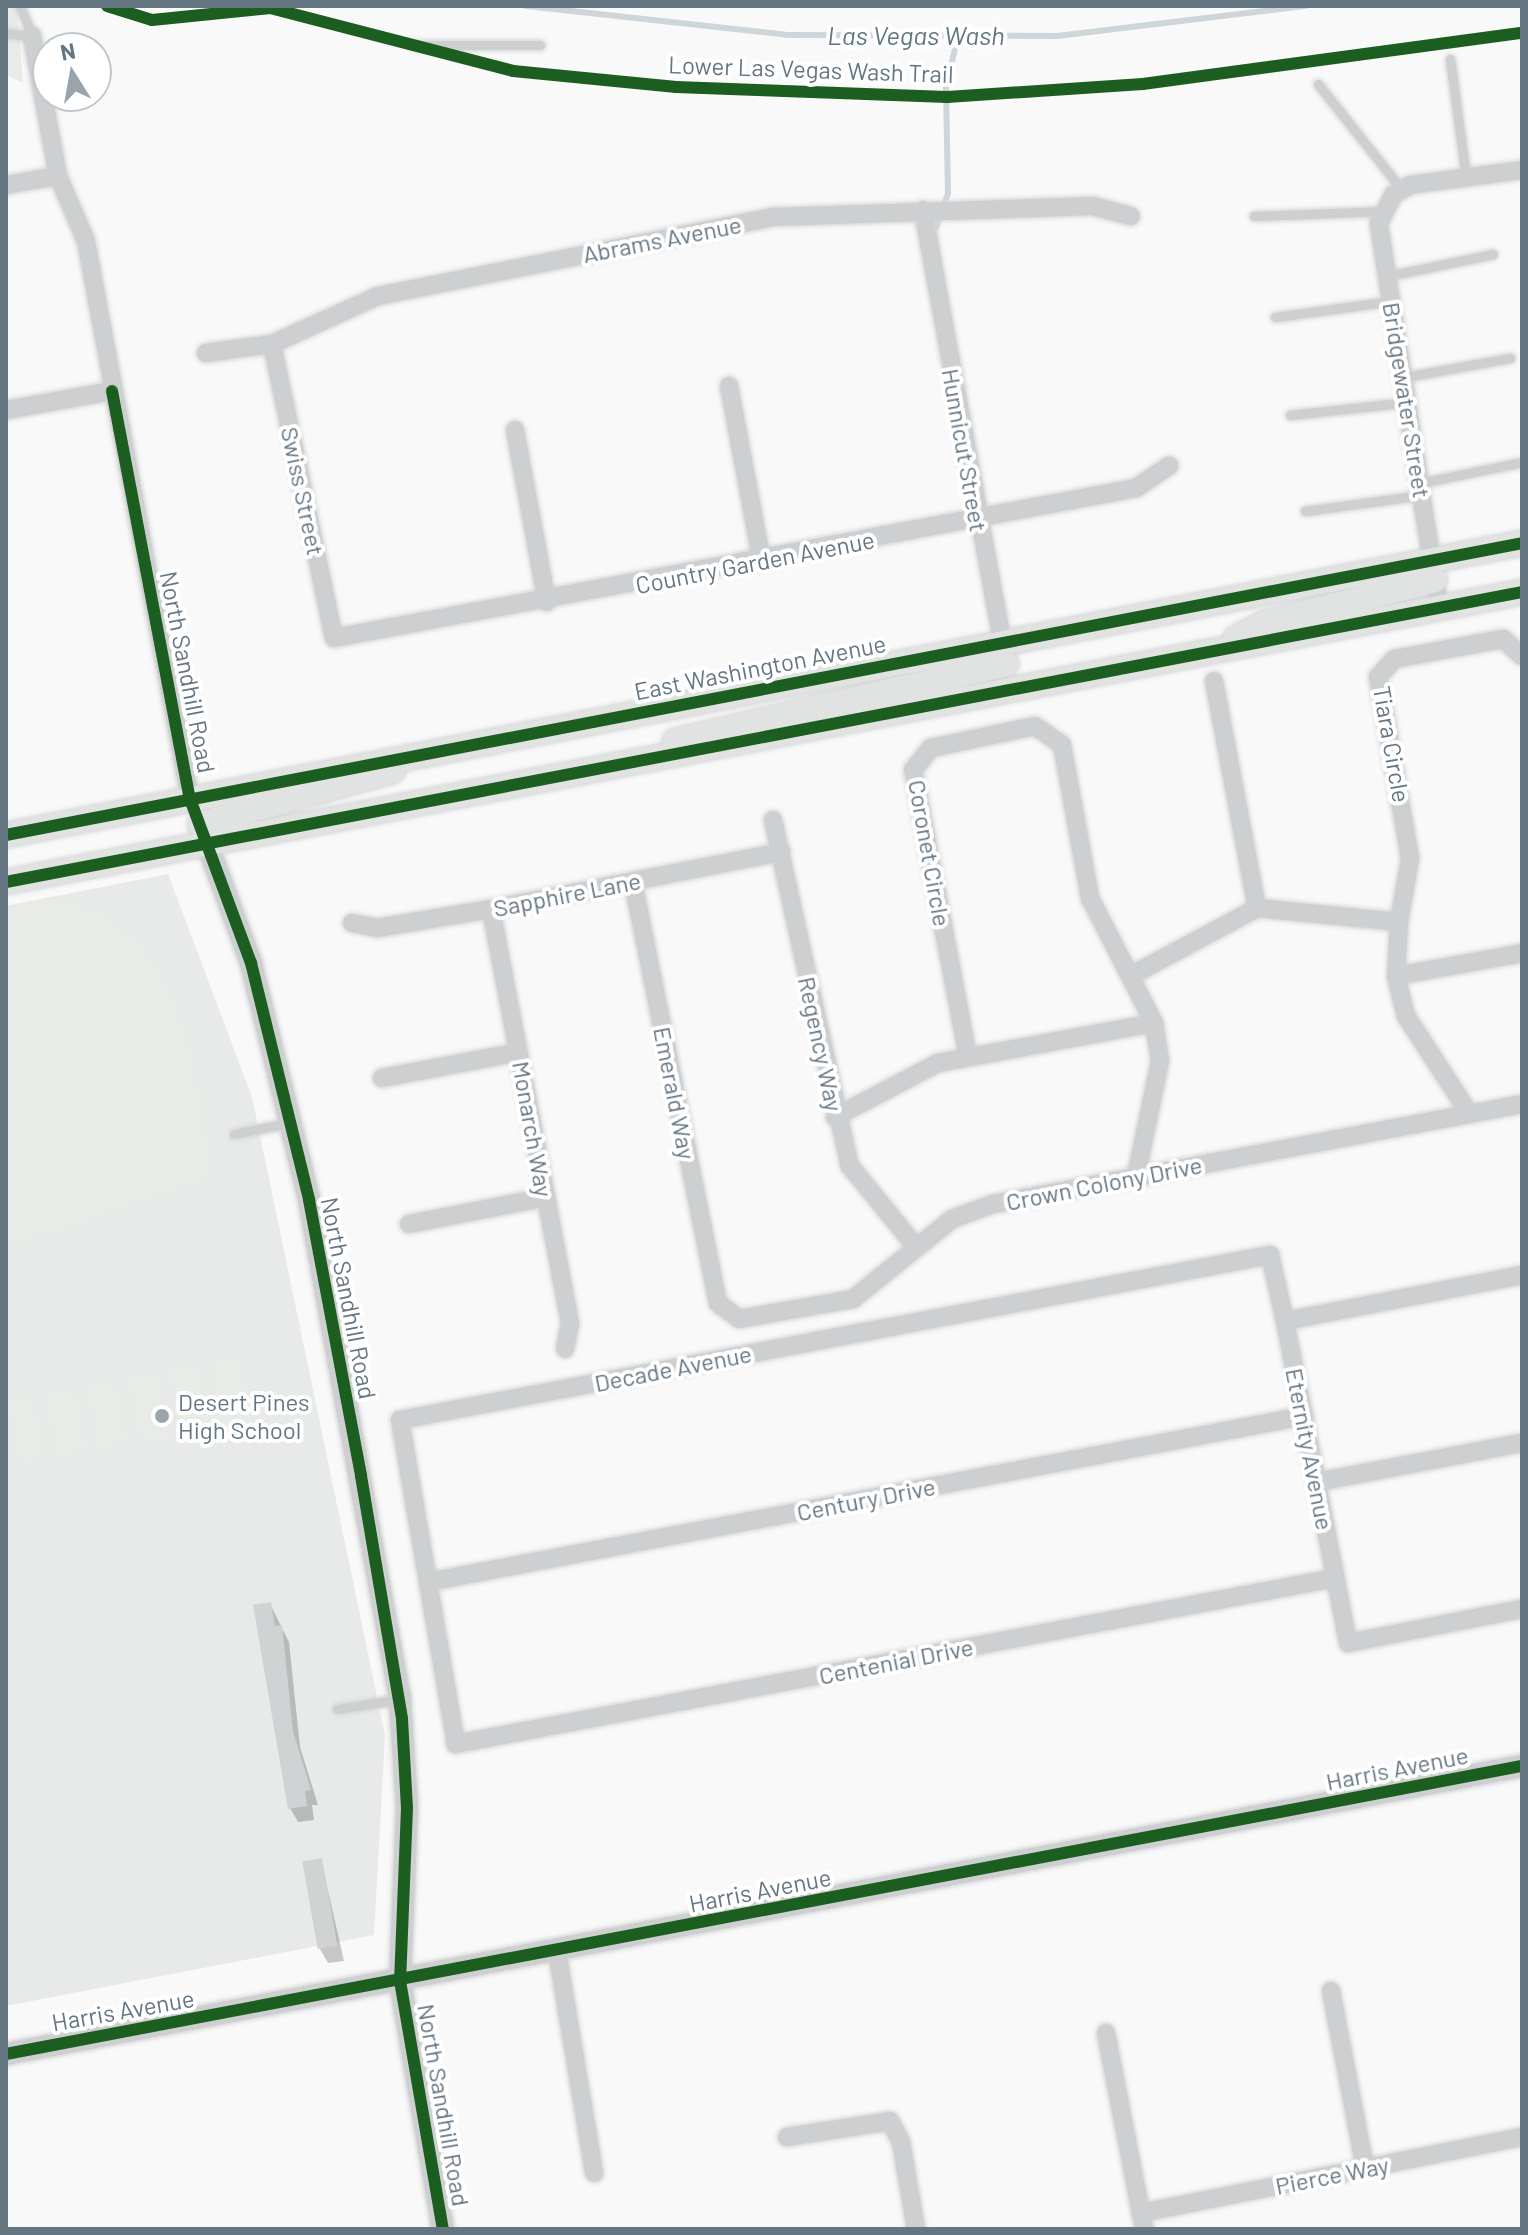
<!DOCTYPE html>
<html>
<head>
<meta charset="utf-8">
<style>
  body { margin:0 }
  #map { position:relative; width:1528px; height:2235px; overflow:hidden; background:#f9f9f9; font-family:Barlow,sans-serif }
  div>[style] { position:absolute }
  .built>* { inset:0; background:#e8e9e9 }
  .green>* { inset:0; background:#e8ebe6; transform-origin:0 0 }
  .shadow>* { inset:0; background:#0003 }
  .stream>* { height:6px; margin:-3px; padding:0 3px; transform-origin:3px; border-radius:3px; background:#ced6d9 }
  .building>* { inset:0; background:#d0d2d3; transform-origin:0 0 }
  .roads { filter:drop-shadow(0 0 2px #d5d6d7) drop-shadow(0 0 2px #d5d6d7) }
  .service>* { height:9px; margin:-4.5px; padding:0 4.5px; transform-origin:4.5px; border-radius:4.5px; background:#cecfd0 }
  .minor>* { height:18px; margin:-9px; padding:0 9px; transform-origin:9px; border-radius:9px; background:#cecfd0 }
  .tertiary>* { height:22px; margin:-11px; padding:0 11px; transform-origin:11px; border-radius:11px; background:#cecfd0 }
  .secondary>* { height:24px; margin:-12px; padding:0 12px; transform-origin:12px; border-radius:12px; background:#e1e2e2 }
  .cycleway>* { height:12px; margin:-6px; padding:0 6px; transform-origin:6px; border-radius:6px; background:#1b5e20 }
  .dots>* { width:22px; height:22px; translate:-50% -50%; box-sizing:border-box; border:4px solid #fff; border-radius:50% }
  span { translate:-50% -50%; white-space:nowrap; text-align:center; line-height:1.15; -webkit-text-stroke:8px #fff; paint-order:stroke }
  .street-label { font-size:24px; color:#657683 }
  .poi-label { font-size:24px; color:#657683 }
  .left { translate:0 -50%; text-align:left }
  .water-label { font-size:26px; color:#60757c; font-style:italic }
  .frame { position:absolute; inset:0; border:8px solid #657683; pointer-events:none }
  .north { position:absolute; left:32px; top:32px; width:80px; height:80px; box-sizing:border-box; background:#fff; border:2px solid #c1c8cd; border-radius:50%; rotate:349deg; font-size:22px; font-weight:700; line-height:32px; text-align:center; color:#657683 }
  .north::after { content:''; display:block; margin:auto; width:28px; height:36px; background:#99a4ac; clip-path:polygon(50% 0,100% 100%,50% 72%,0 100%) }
</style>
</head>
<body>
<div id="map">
  <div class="built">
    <div style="clip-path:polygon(168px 874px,252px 1097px,385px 1735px,374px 1935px,6px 2006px,6px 906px)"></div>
  </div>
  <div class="green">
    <div style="clip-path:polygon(6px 6px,17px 6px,23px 83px,6px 75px)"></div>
    <div style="clip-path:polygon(51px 897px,100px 911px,142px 945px,173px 995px,195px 1065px,212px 1179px,6px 1248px,6px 906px)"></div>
    <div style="left:241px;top:1355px;width:69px;height:32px;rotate:80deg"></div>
    <div style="left:199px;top:1363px;width:68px;height:32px;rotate:80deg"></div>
    <div style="left:158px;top:1371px;width:68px;height:31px;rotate:80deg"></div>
    <div style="left:116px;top:1378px;width:67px;height:31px;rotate:80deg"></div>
    <div style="left:76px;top:1385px;width:68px;height:32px;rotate:80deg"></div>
    <div style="left:34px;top:1393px;width:67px;height:28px;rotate:79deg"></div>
  </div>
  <div class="shadow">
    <div style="clip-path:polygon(270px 1604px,289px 1642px,300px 1747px,318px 1805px,312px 1805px,314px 1820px,298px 1822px,290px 1808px)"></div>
    <div style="clip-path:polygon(321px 1860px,344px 1961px,328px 1963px,320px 1949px)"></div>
  </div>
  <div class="stream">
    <div style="left:526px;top:6px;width:263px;rotate:6.3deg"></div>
    <div style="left:787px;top:35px;width:270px;rotate:0.2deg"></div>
    <div style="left:1057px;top:36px;width:251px;rotate:-6.9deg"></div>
    <div style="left:936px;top:228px;width:37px;rotate:-71deg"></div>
    <div style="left:948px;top:193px;width:106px;rotate:-91.1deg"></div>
    <div style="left:946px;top:87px;width:52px;rotate:-76.8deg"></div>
  </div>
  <div class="building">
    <div style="clip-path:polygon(271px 1602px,275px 1626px,282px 1625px,293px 1731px,311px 1790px,305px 1791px,307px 1806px,288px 1809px,253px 1605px)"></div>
    <div style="left:322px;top:1858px;width:89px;height:20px;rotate:80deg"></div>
  </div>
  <div class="roads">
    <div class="service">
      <div style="left:20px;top:6px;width:32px;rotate:68deg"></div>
      <div style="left:6px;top:33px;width:26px;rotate:7deg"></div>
      <div style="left:415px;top:45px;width:125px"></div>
      <div style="left:1450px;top:59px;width:120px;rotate:82.3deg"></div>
      <div style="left:1318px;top:84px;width:135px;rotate:51.6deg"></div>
      <div style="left:1254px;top:216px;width:128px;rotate:-2.2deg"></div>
      <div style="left:1388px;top:276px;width:107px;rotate:-11.8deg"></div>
      <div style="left:1275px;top:317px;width:118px;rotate:-7.8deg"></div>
      <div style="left:1405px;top:377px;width:107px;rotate:-10.3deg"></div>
      <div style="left:1290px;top:415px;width:120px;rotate:-6.2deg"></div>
      <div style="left:1420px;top:483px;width:104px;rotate:-11.6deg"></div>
      <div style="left:1305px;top:511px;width:118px;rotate:-7.8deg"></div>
      <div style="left:234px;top:1134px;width:55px;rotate:-11.5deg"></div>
      <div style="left:337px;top:1709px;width:64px;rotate:-9deg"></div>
    </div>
    <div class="minor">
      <div style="left:32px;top:36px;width:142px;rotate:79.5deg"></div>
      <div style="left:58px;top:176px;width:71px;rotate:66.7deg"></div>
      <div style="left:86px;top:241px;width:568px;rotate:79.44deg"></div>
      <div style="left:6px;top:185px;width:53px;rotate:-9.8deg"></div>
      <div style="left:923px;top:210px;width:449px;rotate:79.6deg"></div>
      <div style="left:272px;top:344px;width:300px;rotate:78.1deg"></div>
      <div style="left:334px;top:638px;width:816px;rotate:-10.59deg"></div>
      <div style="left:1136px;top:488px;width:40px;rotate:-34deg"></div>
      <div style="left:206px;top:353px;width:67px;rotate:-7.8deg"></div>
      <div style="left:272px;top:344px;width:116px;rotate:-24.4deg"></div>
      <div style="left:378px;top:296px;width:405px;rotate:-11.3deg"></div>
      <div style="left:775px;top:217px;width:318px;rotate:-2deg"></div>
      <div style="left:1093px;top:206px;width:39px;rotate:15deg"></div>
      <div style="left:729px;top:386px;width:179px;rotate:79.4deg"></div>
      <div style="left:6px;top:410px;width:108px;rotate:-10.2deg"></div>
      <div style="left:515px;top:430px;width:175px;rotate:79.5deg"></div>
      <div style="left:1439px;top:608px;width:390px;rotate:-98.9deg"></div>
      <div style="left:1379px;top:223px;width:31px;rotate:-63deg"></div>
      <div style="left:1393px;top:195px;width:20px;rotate:-30deg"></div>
      <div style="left:1410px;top:185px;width:113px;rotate:-7.6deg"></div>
      <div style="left:1214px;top:681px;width:231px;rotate:79.3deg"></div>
      <div style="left:773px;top:820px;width:354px;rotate:77.5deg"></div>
      <div style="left:850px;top:1166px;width:104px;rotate:50.8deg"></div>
      <div style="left:633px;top:882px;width:429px;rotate:78.6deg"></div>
      <div style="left:718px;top:1303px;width:26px;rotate:37deg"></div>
      <div style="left:739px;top:1319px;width:116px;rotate:-10deg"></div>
      <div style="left:853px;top:1299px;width:127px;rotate:-38.9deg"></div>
      <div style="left:952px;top:1219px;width:44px;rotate:-20.1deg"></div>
      <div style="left:993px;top:1204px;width:538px;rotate:-10.7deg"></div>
      <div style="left:491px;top:909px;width:421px;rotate:79.2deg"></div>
      <div style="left:570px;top:1323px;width:26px;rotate:101deg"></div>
      <div style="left:1399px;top:922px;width:65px;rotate:-80.2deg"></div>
      <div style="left:1410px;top:858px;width:184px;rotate:-100deg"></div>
      <div style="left:1378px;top:677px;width:24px;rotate:-48deg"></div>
      <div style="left:1394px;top:659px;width:111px;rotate:-10.4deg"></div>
      <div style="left:1503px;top:639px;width:25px;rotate:42deg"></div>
      <div style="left:352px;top:923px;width:25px;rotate:11deg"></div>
      <div style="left:377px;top:928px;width:116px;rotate:-9.5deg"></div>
      <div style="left:491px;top:909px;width:296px;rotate:-11.1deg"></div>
      <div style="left:1134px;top:974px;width:140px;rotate:-28.2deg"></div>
      <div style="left:1257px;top:908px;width:143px;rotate:5.6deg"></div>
      <div style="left:1399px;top:922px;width:54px;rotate:93.2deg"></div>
      <div style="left:1396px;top:976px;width:41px;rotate:76deg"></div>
      <div style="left:1406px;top:1016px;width:116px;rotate:57deg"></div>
      <div style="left:1396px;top:976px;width:128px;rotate:-10.3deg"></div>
      <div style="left:968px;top:1057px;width:292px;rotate:-100.8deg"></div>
      <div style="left:913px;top:770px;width:28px;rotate:-51deg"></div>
      <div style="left:931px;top:748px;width:106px;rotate:-11.9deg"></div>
      <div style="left:1035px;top:726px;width:33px;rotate:35deg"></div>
      <div style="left:1062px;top:745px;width:156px;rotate:79.6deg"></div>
      <div style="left:1090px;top:898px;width:140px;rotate:62.9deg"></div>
      <div style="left:1154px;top:1023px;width:38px;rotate:81deg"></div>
      <div style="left:1160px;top:1061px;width:118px;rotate:101.7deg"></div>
      <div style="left:382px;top:1078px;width:139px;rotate:-10.7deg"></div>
      <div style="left:835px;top:1117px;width:116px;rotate:-27.7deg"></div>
      <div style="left:938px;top:1063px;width:220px;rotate:-10.5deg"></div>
      <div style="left:409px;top:1224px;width:140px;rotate:-11.1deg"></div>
      <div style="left:1285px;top:1321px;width:241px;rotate:-11deg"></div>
      <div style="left:1317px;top:1482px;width:209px;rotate:-10.8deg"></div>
      <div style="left:1335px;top:1578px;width:895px;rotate:169.31deg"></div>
      <div style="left:456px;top:1744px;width:329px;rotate:-99.8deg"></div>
      <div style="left:400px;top:1420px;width:886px;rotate:-10.74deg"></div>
      <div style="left:1270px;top:1255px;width:68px;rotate:77.2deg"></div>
      <div style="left:1285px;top:1321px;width:328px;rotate:78.9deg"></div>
      <div style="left:1348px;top:1643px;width:177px;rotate:-11.1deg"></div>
      <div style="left:428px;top:1582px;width:892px;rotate:-10.73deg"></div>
      <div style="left:557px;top:1951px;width:225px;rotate:80.5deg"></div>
      <div style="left:1331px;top:1991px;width:180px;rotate:79.1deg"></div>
      <div style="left:1106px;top:2033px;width:200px;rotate:79deg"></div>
      <div style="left:787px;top:2137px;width:104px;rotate:-8.8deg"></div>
      <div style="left:890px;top:2121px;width:24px;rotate:62deg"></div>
      <div style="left:901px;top:2142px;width:88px;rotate:80.2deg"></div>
      <div style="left:1141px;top:2213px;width:389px;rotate:-11.3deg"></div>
    </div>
    <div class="tertiary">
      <div style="left:201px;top:827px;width:145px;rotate:69.8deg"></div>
      <div style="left:251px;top:963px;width:244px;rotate:76.2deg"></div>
      <div style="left:309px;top:1200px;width:507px;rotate:79.66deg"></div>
      <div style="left:400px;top:1699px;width:109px;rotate:86.3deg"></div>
      <div style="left:407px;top:1808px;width:173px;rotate:92.3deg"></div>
      <div style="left:400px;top:1981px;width:252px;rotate:80.2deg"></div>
      <div style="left:6px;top:2054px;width:1543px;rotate:-10.76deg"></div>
    </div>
    <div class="secondary">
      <div style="left:1236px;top:638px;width:34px;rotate:-27deg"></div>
      <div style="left:1266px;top:623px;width:174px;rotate:-14.3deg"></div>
      <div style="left:675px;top:741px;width:340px;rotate:-13.1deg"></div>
      <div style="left:200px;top:824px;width:200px;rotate:-15.4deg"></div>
      <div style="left:6px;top:835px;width:1544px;rotate:-10.9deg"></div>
      <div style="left:6px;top:882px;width:1543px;rotate:-10.83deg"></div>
    </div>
  </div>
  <div class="cycleway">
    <div style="left:107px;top:6px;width:47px;rotate:17.3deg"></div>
    <div style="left:152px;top:20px;width:119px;rotate:-5.8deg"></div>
    <div style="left:270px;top:8px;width:251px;rotate:14.5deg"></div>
    <div style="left:513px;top:71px;width:164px;rotate:5.6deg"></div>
    <div style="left:676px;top:87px;width:271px;rotate:2.1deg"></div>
    <div style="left:947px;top:97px;width:196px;rotate:-3.8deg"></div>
    <div style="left:1143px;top:84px;width:382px;rotate:-7.7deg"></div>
    <div style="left:112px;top:391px;width:415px;rotate:79.2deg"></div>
    <div style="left:190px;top:799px;width:175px;rotate:69.6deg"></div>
    <div style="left:251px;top:963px;width:244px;rotate:76.2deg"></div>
    <div style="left:309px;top:1200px;width:281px;rotate:79.3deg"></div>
    <div style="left:361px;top:1476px;width:246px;rotate:80.4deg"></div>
    <div style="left:402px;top:1719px;width:89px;rotate:86.8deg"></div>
    <div style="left:407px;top:1808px;width:173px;rotate:92.3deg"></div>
    <div style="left:400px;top:1981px;width:252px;rotate:80.2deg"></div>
    <div style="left:6px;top:835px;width:1544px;rotate:-10.9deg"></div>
    <div style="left:6px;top:882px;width:1543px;rotate:-10.83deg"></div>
    <div style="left:6px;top:2054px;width:1543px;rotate:-10.76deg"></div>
  </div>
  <div class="dots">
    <div style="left:162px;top:1416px;background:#99a4ac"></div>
  </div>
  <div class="street-label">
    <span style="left:811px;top:69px;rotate:2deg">Lower Las Vegas Wash Trail</span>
    <span style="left:662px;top:239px;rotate:-11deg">Abrams Avenue</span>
    <span style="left:1407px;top:400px;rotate:81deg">Bridgewater Street</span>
    <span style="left:965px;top:450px;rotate:80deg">Hunnicut Street</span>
    <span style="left:303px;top:491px;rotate:78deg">Swiss Street</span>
    <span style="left:755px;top:562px;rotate:-11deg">Country Garden Avenue</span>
    <span style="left:760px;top:667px;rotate:-11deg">East Washington Avenue</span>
    <span style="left:188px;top:672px;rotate:79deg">North Sandhill Road</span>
    <span style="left:1392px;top:744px;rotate:80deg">Tiara Circle</span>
    <span style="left:930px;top:853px;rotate:80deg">Coronet Circle</span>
    <span style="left:567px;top:894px;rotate:-11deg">Sapphire Lane</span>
    <span style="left:821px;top:1044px;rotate:78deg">Regency Way</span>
    <span style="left:675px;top:1093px;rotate:79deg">Emerald Way</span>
    <span style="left:533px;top:1129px;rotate:80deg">Monarch Way</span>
    <span style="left:1104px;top:1183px;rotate:-11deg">Crown Colony Drive</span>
    <span style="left:349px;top:1298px;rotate:79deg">North Sandhill Road</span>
    <span style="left:673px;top:1368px;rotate:-11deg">Decade Avenue</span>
    <span style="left:1310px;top:1449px;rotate:79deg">Eternity Avenue</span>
    <span style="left:866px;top:1499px;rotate:-11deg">Century Drive</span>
    <span style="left:896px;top:1661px;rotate:-11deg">Centenial Drive</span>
    <span style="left:1397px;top:1768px;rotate:-11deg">Harris Avenue</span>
    <span style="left:760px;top:1890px;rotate:-11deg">Harris Avenue</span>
    <span style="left:123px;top:2010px;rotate:-10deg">Harris Avenue</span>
    <span style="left:444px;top:2105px;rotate:80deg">North Sandhill Road</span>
    <span style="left:1332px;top:2175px;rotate:-11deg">Pierce Way</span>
  </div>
  <div class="poi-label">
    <span class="left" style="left:178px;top:1416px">Desert Pines<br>High School</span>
  </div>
  <div class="water-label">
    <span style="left:916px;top:35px">Las Vegas Wash</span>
  </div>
  <div class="frame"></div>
  <div class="north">N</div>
</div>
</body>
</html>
